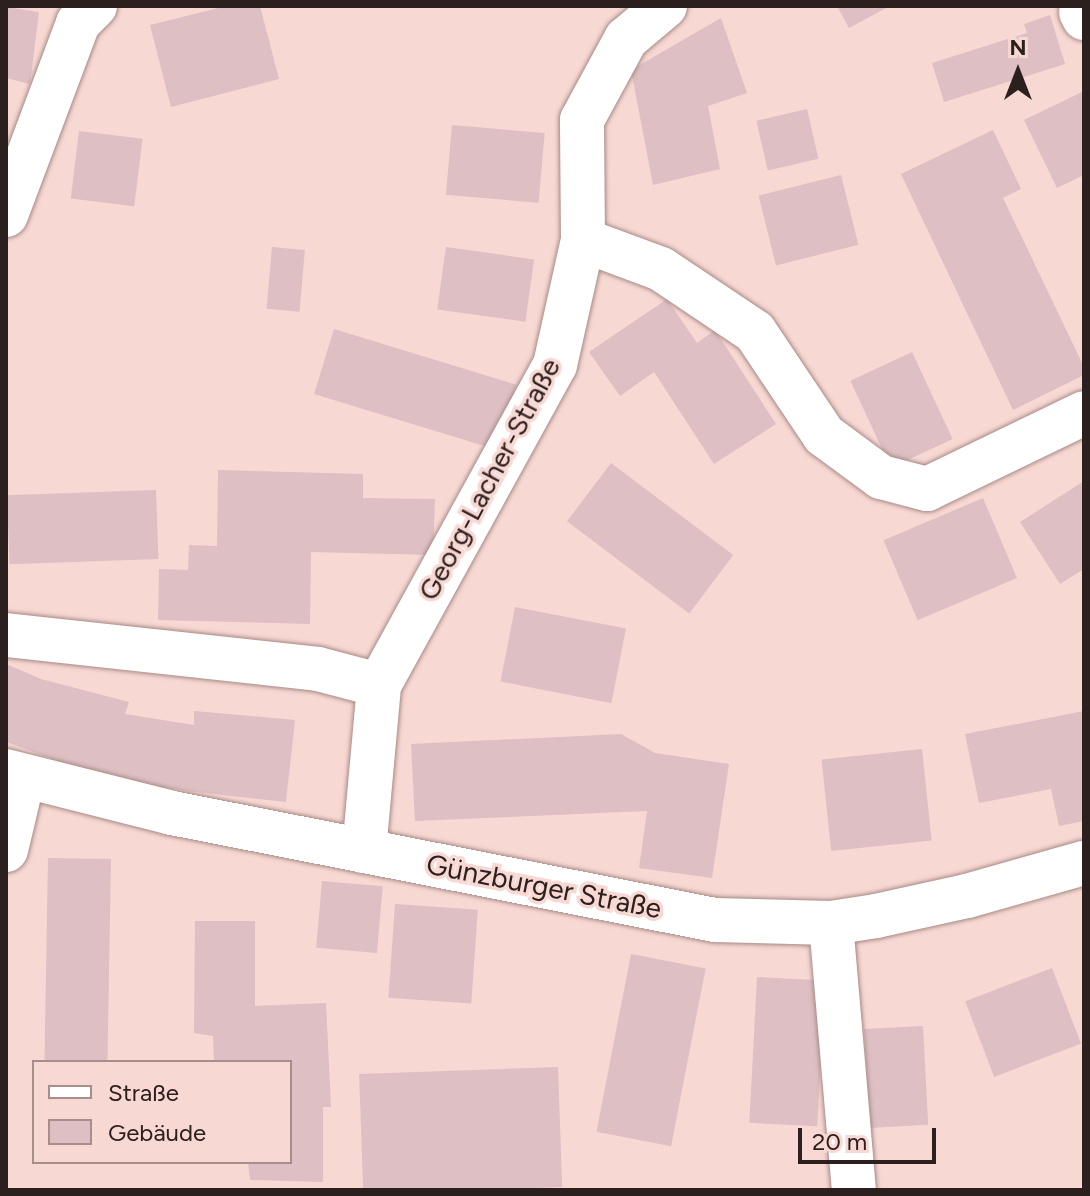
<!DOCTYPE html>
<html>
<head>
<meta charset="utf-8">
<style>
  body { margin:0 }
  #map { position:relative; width:1090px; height:1196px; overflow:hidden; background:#f8d8d3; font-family:Figtree,sans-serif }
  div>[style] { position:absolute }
  .building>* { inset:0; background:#debfc3; transform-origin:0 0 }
  .roads { filter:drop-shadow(0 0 2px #a78a86) drop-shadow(0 0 2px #a78a86) }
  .minor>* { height:44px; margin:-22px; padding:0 22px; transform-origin:22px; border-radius:22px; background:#fff }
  span { translate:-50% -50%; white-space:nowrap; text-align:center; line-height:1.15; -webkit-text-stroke:7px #f8d8d3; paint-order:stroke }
  .street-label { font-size:28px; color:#2c201f }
  .frame { position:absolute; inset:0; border:8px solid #2c201f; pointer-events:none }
  .legend { position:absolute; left:32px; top:1060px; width:260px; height:104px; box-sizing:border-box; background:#f8d8d3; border:2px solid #a68e8b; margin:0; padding:10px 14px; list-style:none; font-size:24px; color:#2c201f }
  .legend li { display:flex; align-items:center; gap:16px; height:40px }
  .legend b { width:40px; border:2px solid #a68e8b }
  .north { position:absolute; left:978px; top:32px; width:80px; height:80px; -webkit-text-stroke:6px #f8d8d3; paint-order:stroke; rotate:0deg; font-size:22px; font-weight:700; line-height:32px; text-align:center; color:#2c201f }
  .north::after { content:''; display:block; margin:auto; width:28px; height:36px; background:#2c201f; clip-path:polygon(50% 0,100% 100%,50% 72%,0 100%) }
  .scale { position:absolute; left:798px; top:1128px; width:138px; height:36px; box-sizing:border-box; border:4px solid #2c201f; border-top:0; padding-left:10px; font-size:24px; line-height:28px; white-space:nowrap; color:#2c201f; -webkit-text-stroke:6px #f8d8d3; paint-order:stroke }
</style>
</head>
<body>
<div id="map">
  <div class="building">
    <div style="clip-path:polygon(226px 6px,260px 6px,279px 79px,171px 107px,150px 25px)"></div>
    <div style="clip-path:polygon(837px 6px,890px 6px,849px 28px)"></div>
    <div style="clip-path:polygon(6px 7px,39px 12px,30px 84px,6px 78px)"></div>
    <div style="clip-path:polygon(1050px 15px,1065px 64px,944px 102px,932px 63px,1027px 33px,1024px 24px)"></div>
    <div style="clip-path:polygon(721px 18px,747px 93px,708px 106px,720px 169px,653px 185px,631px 70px)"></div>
    <div style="clip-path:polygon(1084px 91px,1084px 175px,1057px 188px,1024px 120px)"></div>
    <div style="left:807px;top:109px;width:51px;height:52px;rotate:77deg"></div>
    <div style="left:452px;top:125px;width:93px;height:70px;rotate:5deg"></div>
    <div style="clip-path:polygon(993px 130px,1021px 189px,1003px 198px,1084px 367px,1084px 375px,1013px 410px,901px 174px)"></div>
    <div style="left:79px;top:131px;width:64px;height:68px;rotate:7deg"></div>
    <div style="left:841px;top:175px;width:72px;height:85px;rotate:76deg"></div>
    <div style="left:272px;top:247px;width:33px;height:62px;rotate:5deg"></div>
    <div style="left:446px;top:247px;width:89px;height:63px;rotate:8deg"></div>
    <div style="clip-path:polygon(667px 299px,697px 343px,715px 330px,776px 424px,714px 464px,654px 372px,620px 396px,589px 352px)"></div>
    <div style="left:334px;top:329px;width:191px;height:68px;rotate:17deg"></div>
    <div style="left:912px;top:352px;width:96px;height:68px;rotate:65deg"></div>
    <div style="left:611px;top:463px;width:153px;height:73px;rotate:37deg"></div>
    <div style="clip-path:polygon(218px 470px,363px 474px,363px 498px,435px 499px,433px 555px,311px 552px,310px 624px,158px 620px,159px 569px,188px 570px,189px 545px,217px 546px)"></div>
    <div style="clip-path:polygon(1084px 481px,1084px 569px,1060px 584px,1020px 522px)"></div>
    <div style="left:156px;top:490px;width:69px;height:149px;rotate:88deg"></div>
    <div style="left:983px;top:498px;width:87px;height:108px;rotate:67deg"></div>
    <div style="left:515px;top:607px;width:113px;height:76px;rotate:11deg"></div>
    <div style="clip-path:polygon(6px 664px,41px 679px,129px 702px,125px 714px,194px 725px,194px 711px,295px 720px,286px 802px,187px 791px,99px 776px,9px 743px,6px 741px)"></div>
    <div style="clip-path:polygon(1084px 711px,1084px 821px,1059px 826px,1051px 789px,979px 803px,965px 734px)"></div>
    <div style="clip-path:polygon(621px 734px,655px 753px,729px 764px,712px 878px,639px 868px,647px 811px,415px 821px,411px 744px)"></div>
    <div style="left:922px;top:749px;width:92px;height:101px;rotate:84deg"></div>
    <div style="left:48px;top:858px;width:63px;height:204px;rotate:1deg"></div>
    <div style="left:322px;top:881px;width:61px;height:67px;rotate:5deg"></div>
    <div style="left:395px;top:904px;width:83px;height:94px;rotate:4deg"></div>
    <div style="clip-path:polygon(195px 921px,255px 921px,255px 1006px,326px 1003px,331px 1107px,323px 1107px,323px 1182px,250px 1180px,248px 1162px,290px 1162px,290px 1062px,214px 1062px,213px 1036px,194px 1033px)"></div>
    <div style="left:631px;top:954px;width:76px;height:181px;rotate:11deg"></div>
    <div style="left:1052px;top:968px;width:81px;height:93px;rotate:69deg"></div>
    <div style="left:757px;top:977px;width:68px;height:146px;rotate:3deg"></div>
    <div style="left:923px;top:1026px;width:99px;height:59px;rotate:87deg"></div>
    <div style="left:558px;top:1067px;width:120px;height:199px;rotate:88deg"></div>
  </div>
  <div class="roads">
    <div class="minor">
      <div style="left:1081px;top:12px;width:7px;rotate:63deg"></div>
      <div style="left:6px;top:215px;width:205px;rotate:-69.4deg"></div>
      <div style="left:78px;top:23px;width:24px;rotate:-45deg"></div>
      <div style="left:583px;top:240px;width:83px;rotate:20.4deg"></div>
      <div style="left:661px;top:269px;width:113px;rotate:33.8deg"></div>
      <div style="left:755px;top:332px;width:124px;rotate:56.2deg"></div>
      <div style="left:824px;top:435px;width:71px;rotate:36.4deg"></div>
      <div style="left:881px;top:477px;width:48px;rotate:14.6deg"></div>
      <div style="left:927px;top:489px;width:174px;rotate:-25.8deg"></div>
      <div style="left:6px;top:635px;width:314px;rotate:6.2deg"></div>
      <div style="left:318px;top:669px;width:63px;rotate:14.7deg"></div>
      <div style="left:6px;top:771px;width:171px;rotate:14.2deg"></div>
      <div style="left:172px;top:813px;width:553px;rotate:11.15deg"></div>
      <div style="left:715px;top:920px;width:116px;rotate:1.5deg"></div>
      <div style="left:831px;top:923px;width:46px;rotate:-8.8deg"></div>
      <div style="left:876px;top:916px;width:93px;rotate:-12.4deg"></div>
      <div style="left:967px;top:896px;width:122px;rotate:-15.8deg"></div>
      <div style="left:6px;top:850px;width:74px;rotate:-76.7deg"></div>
      <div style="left:364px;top:851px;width:167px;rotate:-84.8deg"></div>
      <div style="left:379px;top:685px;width:365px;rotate:-61.2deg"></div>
      <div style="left:555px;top:365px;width:128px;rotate:-77.4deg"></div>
      <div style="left:583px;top:240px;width:120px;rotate:-90.5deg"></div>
      <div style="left:582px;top:120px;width:92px;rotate:-61.5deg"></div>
      <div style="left:626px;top:39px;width:51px;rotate:-40.2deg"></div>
      <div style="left:831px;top:923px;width:268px;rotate:85.1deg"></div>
    </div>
  </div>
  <div class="street-label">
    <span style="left:489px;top:479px;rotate:-62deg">Georg-Lacher-Straße</span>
    <span style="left:544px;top:886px;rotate:11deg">Günzburger Straße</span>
  </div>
  <div class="frame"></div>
  <ul class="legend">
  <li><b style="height:10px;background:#fff"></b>Straße</li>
  <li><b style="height:22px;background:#debfc3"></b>Gebäude</li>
  </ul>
  <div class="north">N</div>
  <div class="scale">20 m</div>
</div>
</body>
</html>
